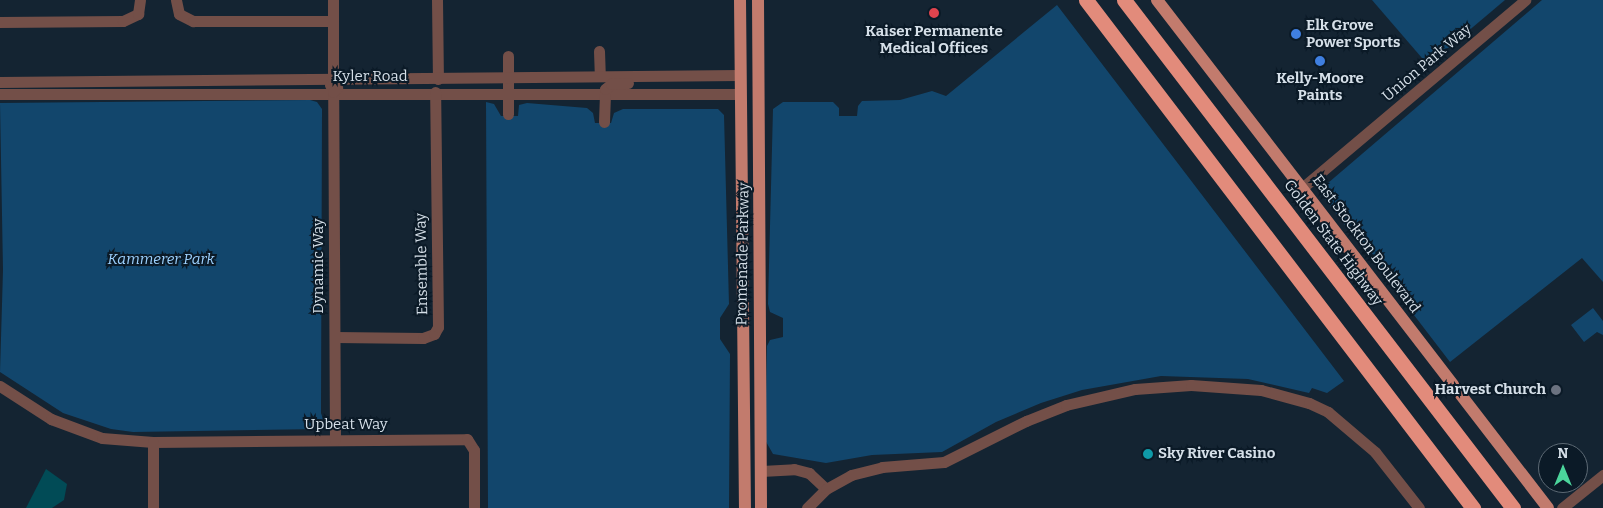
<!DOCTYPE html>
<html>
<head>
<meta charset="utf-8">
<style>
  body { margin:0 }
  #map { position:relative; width:1603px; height:508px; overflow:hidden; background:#142432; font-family:Bitter,serif }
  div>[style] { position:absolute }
  .green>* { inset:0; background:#12466c }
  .water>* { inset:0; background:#014b56 }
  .minor>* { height:11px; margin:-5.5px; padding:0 5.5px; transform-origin:5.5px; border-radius:5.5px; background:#734f48 }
  .major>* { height:12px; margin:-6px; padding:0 6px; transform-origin:6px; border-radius:6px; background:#c27b6d }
  .highway>* { height:15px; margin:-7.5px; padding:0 7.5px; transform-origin:7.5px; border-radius:7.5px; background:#e28b7b }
  .dots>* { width:14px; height:14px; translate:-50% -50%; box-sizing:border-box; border:2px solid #0b1a27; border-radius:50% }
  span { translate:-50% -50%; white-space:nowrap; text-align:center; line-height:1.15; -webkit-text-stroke:4px #0b1a27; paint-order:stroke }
  .poi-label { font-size:15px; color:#d5dfe8; font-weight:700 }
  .left { translate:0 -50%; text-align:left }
  .right { translate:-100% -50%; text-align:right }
  .street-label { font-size:15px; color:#d5dfe8 }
  .park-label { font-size:15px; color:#9dd1fe; font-style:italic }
  .north { position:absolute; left:1538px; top:443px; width:50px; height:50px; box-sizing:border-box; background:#0b1a27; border:1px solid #5c6974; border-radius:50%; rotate:0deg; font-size:14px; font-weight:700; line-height:20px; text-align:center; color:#d5dfe8 }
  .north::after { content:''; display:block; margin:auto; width:18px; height:22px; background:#4bd49b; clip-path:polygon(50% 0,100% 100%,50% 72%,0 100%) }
</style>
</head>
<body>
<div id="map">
  <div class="green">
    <div style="clip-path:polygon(1372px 0,1505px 0,1428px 65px)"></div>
    <div style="clip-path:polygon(1542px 0,1603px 0,1603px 282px,1582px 258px,1450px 362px,1325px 199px,1323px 191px,1328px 183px)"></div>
    <div style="clip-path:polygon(1057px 5px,1344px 381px,1327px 393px,1312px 388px,1309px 393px,1248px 379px,1161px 376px,1082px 390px,1041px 403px,996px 422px,942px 452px,872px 455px,826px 463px,773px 454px,765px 440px,767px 346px,770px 340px,783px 337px,783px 318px,770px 312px,768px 304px,773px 109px,783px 102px,833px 102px,839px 108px,839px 116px,857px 116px,858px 106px,862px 101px,900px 100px,932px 91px,946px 96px)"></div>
    <div style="clip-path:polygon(310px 100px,317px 102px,322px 109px,321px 413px,324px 422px,321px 429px,133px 432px,111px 429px,63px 413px,0 372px,3px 270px,0 103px)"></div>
    <div style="clip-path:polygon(486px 102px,494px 104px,501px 116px,518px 116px,519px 105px,527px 103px,587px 108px,593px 113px,595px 123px,611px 123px,614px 113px,623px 109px,718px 109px,724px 115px,729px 304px,720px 318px,720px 339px,730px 354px,729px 508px,488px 508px)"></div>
    <div style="clip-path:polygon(1593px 308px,1603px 321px,1603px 335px,1597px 332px,1584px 342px,1571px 325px)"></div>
  </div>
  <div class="water">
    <div style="clip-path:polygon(46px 469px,67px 484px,64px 500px,52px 508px,26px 508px)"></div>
  </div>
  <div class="minor">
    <div style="left:176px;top:0;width:14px;rotate:78deg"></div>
    <div style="left:179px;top:14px;width:16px;rotate:27deg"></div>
    <div style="left:193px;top:21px;width:140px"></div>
    <div style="left:437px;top:0;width:79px;rotate:89.3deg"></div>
    <div style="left:0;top:22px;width:123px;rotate:-0.5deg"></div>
    <div style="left:123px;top:21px;width:17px;rotate:-25deg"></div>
    <div style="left:138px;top:14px;width:14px;rotate:-82deg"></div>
    <div style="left:599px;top:51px;width:25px;rotate:88deg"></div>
    <div style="left:508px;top:56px;width:58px;rotate:90deg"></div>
    <div style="left:0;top:82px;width:739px;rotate:-0.54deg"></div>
    <div style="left:330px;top:85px;width:6px;rotate:-59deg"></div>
    <div style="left:333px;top:80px;width:80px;rotate:-90deg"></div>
    <div style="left:0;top:94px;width:740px"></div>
    <div style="left:604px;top:122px;width:33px;rotate:-88deg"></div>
    <div style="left:605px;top:89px;width:8px;rotate:-40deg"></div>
    <div style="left:611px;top:84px;width:17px;rotate:-3deg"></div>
    <div style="left:1302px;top:188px;width:292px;rotate:-40.1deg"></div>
    <div style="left:335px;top:337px;width:88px;rotate:0.7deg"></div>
    <div style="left:423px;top:338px;width:12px;rotate:-20deg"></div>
    <div style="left:434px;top:334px;width:8px;rotate:-60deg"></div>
    <div style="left:438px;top:327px;width:235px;rotate:-90.7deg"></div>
    <div style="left:0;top:386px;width:61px;rotate:32.9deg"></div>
    <div style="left:51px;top:419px;width:54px;rotate:20.4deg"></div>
    <div style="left:102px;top:438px;width:51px;rotate:4.5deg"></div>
    <div style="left:153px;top:442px;width:314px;rotate:-0.5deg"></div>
    <div style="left:467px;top:439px;width:13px;rotate:58deg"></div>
    <div style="left:474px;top:450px;width:58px;rotate:90deg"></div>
    <div style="left:335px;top:440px;width:348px;rotate:-90.3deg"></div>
    <div style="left:333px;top:92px;width:6px;rotate:-45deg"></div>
    <div style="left:153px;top:442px;width:66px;rotate:90deg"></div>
    <div style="left:761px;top:471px;width:33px;rotate:-3deg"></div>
    <div style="left:794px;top:469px;width:16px;rotate:15deg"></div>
    <div style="left:809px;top:473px;width:23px;rotate:43deg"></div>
    <div style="left:807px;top:508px;width:27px;rotate:-45deg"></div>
    <div style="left:826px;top:489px;width:29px;rotate:-29deg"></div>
    <div style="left:851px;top:475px;width:32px;rotate:-14deg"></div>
    <div style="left:882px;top:467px;width:62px;rotate:-4.6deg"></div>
    <div style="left:944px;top:462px;width:92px;rotate:-26.6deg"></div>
    <div style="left:1026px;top:421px;width:43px;rotate:-21.8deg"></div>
    <div style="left:1066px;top:405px;width:71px;rotate:-13.1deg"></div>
    <div style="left:1135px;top:389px;width:56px;rotate:-4.1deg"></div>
    <div style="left:1191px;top:385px;width:70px;rotate:4.1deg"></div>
    <div style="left:1261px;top:390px;width:50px;rotate:15.2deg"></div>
    <div style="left:1309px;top:403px;width:21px;rotate:25deg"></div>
    <div style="left:1328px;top:412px;width:62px;rotate:40.4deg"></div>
    <div style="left:1375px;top:452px;width:71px;rotate:51.8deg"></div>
    <div style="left:1562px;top:508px;width:53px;rotate:-38.8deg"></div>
  </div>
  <div class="major">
    <div style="left:740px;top:0;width:508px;rotate:89.44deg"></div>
    <div style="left:758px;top:0;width:508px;rotate:89.66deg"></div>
    <div style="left:1157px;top:0;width:641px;rotate:52.42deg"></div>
  </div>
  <div class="highway">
    <div style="left:1086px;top:0;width:639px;rotate:52.7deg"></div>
    <div style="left:1124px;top:0;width:640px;rotate:52.56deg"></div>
  </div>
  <div class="dots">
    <div style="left:934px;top:13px;background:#e0444e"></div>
    <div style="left:1296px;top:34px;background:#3f7fe0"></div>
    <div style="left:1320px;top:61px;background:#3f7fe0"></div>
    <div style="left:1556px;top:390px;background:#6b7280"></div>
    <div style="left:1148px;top:454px;background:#0f9aa8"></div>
  </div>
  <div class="poi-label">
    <span class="left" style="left:1306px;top:34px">Elk Grove<br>Power Sports</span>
    <span style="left:934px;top:40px">Kaiser Permanente<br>Medical Offices</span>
    <span style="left:1320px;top:87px">Kelly-Moore<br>Paints</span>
    <span class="right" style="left:1546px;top:390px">Harvest Church</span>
    <span class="left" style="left:1158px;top:454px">Sky River Casino</span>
  </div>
  <div class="street-label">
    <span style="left:1427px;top:63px;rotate:-40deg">Union Park Way</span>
    <span style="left:370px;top:77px">Kyler Road</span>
    <span style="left:1333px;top:243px;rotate:53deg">Golden State Highway</span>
    <span style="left:1366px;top:244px;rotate:53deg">East Stockton Boulevard</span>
    <span style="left:743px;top:254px;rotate:-89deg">Promenade Parkway</span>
    <span style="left:422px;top:264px;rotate:-91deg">Ensemble Way</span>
    <span style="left:319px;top:266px;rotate:-90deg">Dynamic Way</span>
    <span style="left:346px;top:425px">Upbeat Way</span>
  </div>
  <div class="park-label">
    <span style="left:161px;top:260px">Kammerer Park</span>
  </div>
  <div class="north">N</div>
</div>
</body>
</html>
